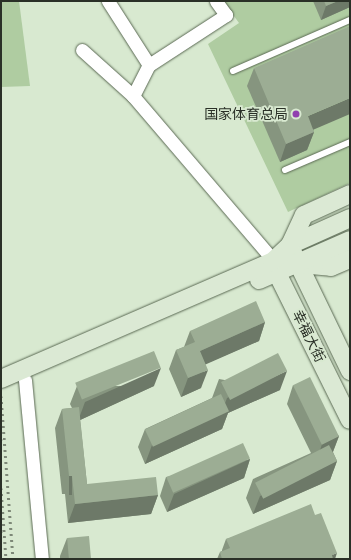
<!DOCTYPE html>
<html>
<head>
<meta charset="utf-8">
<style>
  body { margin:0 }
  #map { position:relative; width:351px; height:560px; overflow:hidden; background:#d8e9d0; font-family:"PT Sans","Noto Sans SC",sans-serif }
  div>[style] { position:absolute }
  .green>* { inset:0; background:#afcca1 }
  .roads { filter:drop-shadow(0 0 1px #5a6953) drop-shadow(0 0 1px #5a6953) }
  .lane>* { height:6px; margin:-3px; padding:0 3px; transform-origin:3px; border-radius:3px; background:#fff }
  .street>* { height:13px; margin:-6.5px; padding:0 6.5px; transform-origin:6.5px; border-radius:6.5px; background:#fff }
  .secondary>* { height:18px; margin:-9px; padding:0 9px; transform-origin:9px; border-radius:9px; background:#dbe9d4 }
  .rail>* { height:3px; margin-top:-1.5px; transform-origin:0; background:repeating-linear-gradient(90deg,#7d8877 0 2px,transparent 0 6px) }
  .wall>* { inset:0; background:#86957f }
  .shaded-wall>* { inset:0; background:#6d7968; transform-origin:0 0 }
  .building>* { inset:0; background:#9cad94; transform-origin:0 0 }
  .dots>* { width:11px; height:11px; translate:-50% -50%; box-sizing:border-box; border:2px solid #d8e9d0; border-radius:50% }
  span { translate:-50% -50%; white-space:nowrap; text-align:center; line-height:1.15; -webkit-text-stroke:3.5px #d8e9d0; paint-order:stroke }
  .poi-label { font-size:14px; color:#2a3027 }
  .right { translate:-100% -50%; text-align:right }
  .street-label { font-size:14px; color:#2a3027 }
  .frame { position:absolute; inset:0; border:2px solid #2a3027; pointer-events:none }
</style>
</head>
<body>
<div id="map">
  <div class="green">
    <div style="clip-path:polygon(1px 1px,19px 1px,30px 86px,1px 87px)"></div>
    <div style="clip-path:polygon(223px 1px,350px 1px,350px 183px,288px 212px,208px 44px,239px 23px)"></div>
  </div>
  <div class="roads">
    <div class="lane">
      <div style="left:233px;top:71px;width:128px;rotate:-23.6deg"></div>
      <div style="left:285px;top:170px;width:71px;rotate:-23.3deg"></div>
    </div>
    <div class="street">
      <div style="left:108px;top:1px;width:76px;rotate:57.4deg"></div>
      <div style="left:82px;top:50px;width:69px;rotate:42deg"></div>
      <div style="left:133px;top:96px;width:206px;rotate:49.5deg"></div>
      <div style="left:133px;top:96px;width:35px;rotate:-63deg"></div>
      <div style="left:149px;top:65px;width:92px;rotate:-33deg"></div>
      <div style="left:226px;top:15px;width:17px;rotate:-126deg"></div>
      <div style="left:25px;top:380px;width:180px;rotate:84.6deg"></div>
    </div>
    <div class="secondary">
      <div style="left:290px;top:245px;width:66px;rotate:-24.2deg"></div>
      <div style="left:293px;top:253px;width:131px;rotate:64.2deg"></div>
      <div style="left:272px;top:263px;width:175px;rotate:63.6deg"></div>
      <div style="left:299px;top:264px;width:32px;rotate:5deg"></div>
      <div style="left:331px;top:267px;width:21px;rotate:-23deg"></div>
      <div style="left:259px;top:280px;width:99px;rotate:-23.7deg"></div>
      <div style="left:1px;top:379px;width:295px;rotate:-23.4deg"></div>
      <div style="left:272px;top:262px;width:25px;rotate:-43deg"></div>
      <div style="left:290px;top:245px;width:33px;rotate:-65deg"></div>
      <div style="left:304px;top:215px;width:51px;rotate:-24.5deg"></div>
    </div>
  </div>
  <div class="rail">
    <div style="left:1px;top:396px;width:163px;rotate:85.8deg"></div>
    <div style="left:1px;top:488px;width:71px;rotate:86deg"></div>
  </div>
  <div class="wall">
    <div style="clip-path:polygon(313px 1px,350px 1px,350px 7px,321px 20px)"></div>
    <div style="clip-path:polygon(254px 68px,313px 129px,314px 132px,307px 150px,280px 162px,247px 86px)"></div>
    <div style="clip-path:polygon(265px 322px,259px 341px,205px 364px,201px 388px,181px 397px,169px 369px,176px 350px,184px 347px,190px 331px)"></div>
    <div style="clip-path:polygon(219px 379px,280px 390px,228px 413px,222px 429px,145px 464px,138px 447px,145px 429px,212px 398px)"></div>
    <div style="clip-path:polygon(293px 385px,339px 436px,333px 452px,337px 461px,330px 480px,253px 514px,246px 498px,253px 479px,311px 453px,287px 404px)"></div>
    <div style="clip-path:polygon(77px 386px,154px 386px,80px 420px,87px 484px,158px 495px,151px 514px,68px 523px,65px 494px,62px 494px,55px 428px,62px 409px,72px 408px,70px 404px)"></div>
    <div style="clip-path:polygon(250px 459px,244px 478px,167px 512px,160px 496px,166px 477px)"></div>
    <div style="clip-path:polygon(315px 515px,335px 559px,217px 559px,220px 552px,222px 551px,222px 550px,226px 539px)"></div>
    <div style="clip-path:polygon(67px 538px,91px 559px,60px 559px,60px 556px)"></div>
  </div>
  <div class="shaded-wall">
    <div style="clip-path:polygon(338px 1px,350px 1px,350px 7px,321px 20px,326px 6px)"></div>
    <div style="clip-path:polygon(350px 98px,350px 114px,301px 135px,308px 116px)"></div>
    <div style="clip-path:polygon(314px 132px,307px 150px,280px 162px,286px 144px)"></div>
    <div style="clip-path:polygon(265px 322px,259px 341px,193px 370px,200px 351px)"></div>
    <div style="clip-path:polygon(161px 368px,154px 386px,78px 421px,85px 402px)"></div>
    <div style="clip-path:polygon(208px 370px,201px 388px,181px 397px,188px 378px)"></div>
    <div style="clip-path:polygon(287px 371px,280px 390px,228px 413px,222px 429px,145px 464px,152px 445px,221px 414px,227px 398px)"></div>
    <div style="clip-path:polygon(339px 436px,332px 454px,316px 463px,322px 444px)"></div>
    <div style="clip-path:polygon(250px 459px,244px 478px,167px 512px,174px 494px)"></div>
    <div style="clip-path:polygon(337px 461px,330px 480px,253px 514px,260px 496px)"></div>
    <div style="left:69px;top:476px;width:3px;height:19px"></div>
    <div style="clip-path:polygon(158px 495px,151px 514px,68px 523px,75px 504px)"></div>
    <div style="clip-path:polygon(337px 553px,335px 559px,331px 559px,332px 555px)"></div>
  </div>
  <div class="building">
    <div style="clip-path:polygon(324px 1px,338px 1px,326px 6px)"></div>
    <div style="clip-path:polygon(350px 26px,350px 98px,308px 116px,314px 132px,286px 144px,254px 68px)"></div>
    <div style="clip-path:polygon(256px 301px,265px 322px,200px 351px,208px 370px,188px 378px,176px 350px,195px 342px,190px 331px)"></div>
    <div style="left:154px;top:351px;width:18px;height:85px;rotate:68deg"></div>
    <div style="left:278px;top:353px;width:20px;height:64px;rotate:63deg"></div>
    <div style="left:310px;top:377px;width:66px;height:19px;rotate:64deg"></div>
    <div style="left:221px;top:394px;width:19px;height:84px;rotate:65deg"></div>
    <div style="clip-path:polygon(79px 407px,87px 484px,156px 477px,158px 495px,75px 504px,72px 476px,69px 476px,62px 409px)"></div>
    <div style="left:243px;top:443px;width:17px;height:84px;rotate:66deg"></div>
    <div style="left:329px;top:445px;width:18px;height:83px;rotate:63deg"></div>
    <div style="clip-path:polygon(311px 504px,315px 515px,321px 513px,337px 553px,332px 555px,333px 559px,222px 559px,220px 552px,230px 548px,226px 539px)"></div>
    <div style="left:89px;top:536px;width:23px;height:22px;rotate:85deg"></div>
  </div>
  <div class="dots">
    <div style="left:296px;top:114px;background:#9140af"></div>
  </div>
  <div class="poi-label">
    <span class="right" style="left:288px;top:114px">国家体育总局</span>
  </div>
  <div class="street-label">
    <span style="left:309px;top:336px;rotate:64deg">幸福大街</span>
  </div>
  <div class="frame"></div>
</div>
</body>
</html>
